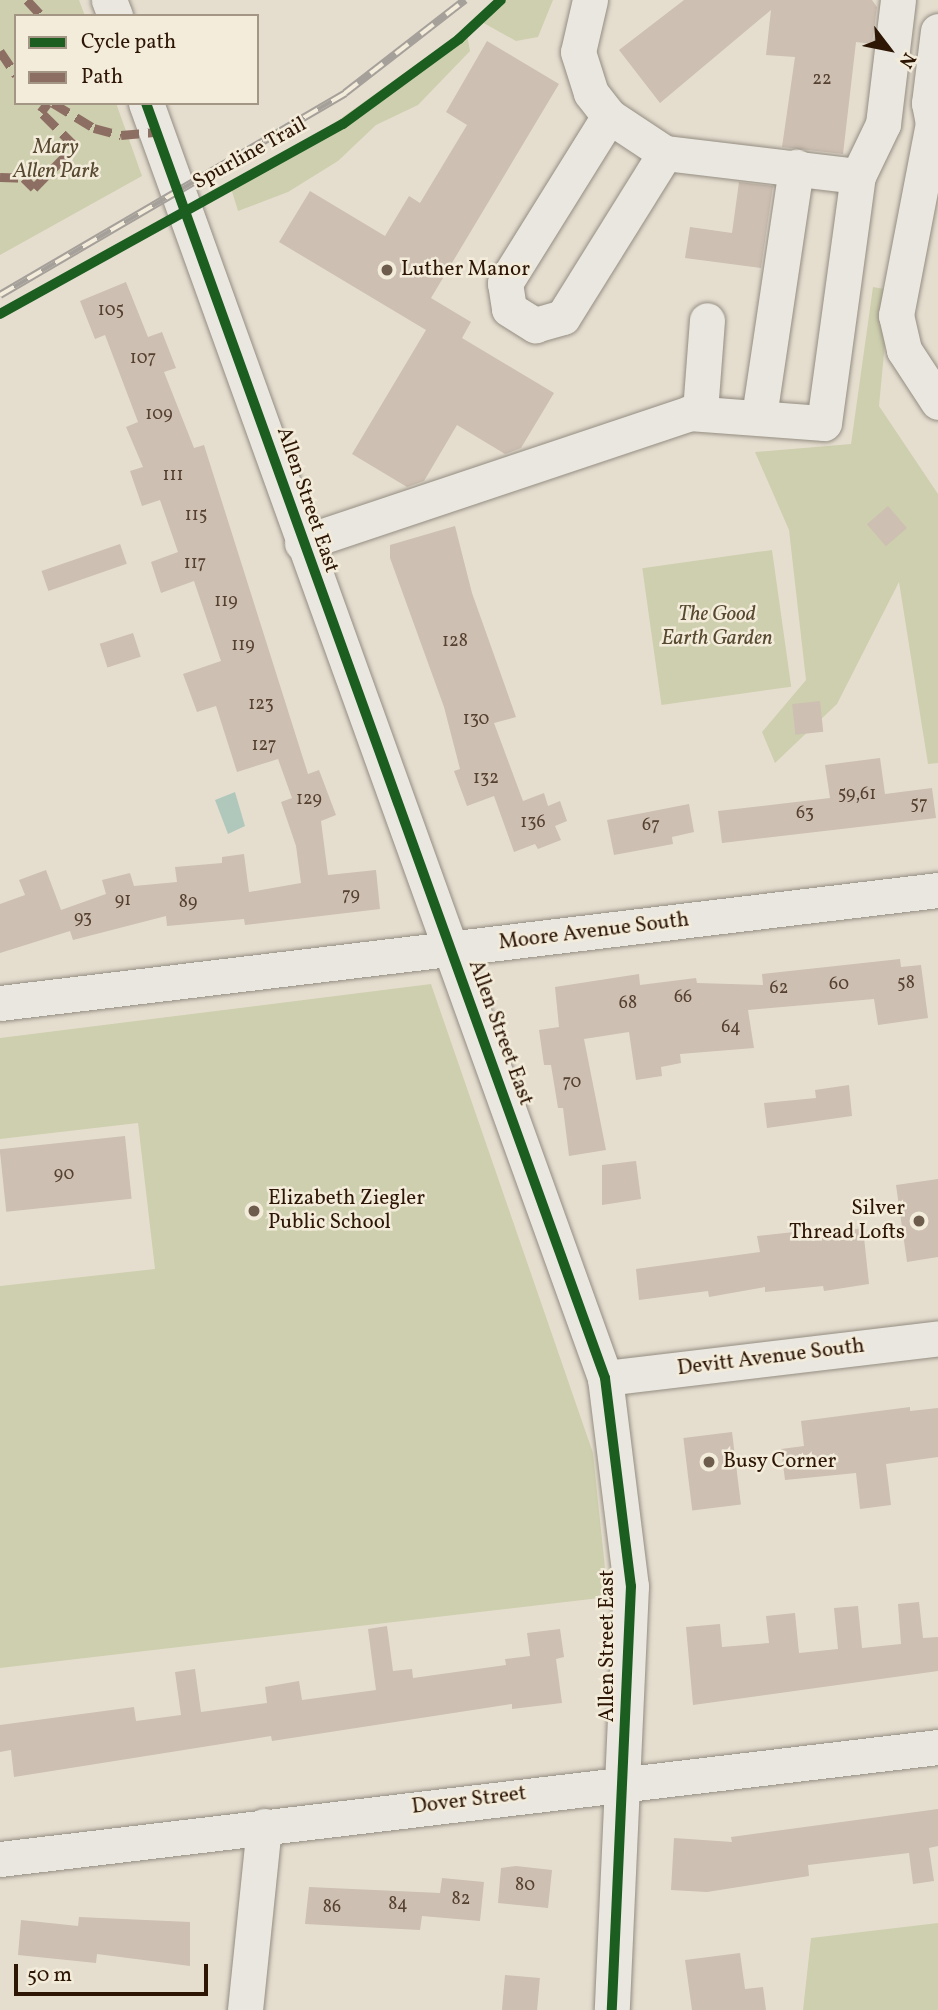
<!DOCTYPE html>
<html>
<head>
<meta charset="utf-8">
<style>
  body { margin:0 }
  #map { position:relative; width:938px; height:2010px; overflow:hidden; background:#e5decf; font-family:Vollkorn,serif }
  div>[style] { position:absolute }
  .green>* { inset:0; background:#cecfae; transform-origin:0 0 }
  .water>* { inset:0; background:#b0c8bc }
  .building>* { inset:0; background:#cdbfb2; transform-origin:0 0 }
  .roads { filter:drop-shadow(0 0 2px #948d82) drop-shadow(0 0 2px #948d82) }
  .minor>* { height:35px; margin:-17.5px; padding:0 17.5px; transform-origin:17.5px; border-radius:17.5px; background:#eae7e0 }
  .rail>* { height:8px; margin-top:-4px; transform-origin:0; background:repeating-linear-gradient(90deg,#f3ecdb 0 16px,#a5a099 0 32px); box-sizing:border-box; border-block:2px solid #a5a099 }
  .quiet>* { height:9px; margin-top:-4.5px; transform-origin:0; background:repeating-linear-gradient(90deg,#8d6e63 0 18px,transparent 0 27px) }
  .cycleway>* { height:10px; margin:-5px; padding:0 5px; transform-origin:5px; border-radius:5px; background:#1b5e20 }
  .dots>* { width:19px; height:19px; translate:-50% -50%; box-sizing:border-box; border:4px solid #f3ecdb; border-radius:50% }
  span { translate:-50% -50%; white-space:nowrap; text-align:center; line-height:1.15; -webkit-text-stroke:5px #f3ecdb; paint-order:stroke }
  .number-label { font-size:18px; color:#564030 }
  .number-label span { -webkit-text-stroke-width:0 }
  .park-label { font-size:21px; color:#584a30; font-style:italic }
  .street-label { font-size:21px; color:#2e1605 }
  .poi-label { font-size:21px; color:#2e1605 }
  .left { translate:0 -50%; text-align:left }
  .right { translate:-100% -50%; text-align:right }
  .legend { position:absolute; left:14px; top:14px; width:245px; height:91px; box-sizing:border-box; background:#f3ecdb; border:2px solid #a49685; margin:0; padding:9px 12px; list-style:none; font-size:21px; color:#2e1605 }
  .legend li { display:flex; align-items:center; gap:14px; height:35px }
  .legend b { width:35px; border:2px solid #a49685 }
  .north { position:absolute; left:854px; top:14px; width:70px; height:70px; -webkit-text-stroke:5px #f3ecdb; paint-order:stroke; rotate:122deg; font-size:19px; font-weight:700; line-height:28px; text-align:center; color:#2e1605 }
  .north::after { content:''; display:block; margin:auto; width:24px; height:32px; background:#2e1605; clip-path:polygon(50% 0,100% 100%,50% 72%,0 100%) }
  .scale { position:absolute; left:14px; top:1964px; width:194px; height:32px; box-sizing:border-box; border:4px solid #2e1605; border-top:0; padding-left:9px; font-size:21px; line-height:24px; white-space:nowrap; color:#2e1605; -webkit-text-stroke:5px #f3ecdb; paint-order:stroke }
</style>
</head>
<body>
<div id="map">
  <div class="green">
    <div style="clip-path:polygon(0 0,79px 0,85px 16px,16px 16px,16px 103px,116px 103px,142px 176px,0 255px)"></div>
    <div style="clip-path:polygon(506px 0,553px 0,538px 37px,516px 41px,480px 21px)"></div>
    <div style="clip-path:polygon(466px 29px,470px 51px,418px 105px,376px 125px,338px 161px,288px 192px,238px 211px,230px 185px,319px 134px)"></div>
    <div style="clip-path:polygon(873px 287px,890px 290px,879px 406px,938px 494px,938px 763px,928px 764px,899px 582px,837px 704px,775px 763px,762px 732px,806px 680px,789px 530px,755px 452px,851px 444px)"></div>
    <div style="left:772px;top:550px;width:138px;height:131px;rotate:82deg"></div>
    <div style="clip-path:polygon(431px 984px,593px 1453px,608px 1597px,0 1668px,0 1286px,155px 1269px,138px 1123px,0 1139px,0 1038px)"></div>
    <div style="clip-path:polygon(938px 1923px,938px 2010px,803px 2010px,811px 1938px)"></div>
  </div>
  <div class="water">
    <div style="clip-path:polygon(235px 792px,245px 826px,228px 834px,215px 800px)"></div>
  </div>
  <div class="building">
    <div style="clip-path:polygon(684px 0,872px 0,877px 7px,872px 44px,856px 42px,843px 154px,782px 147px,795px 57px,766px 55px,771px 10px,660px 103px,619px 50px)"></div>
    <div style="clip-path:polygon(487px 41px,559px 84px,431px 298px,471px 322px,462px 338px,554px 393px,521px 448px,505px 454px,457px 425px,424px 481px,407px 487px,352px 454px,426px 330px,279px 242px,310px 191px,385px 236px,409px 196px,420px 203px,467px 125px,446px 112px)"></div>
    <div style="clip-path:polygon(739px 182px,773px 186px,761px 268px,685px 258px,690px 227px,732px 233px)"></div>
    <div style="clip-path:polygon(126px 282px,148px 337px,162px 332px,176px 368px,164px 372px,194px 448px,204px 445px,308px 774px,319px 770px,336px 815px,321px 821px,328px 875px,376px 870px,380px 909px,245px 925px,244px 919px,167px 926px,166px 916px,73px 940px,70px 931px,0 953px,0 904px,25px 895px,19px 880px,46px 870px,61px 910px,106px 894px,102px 880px,130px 873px,134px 886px,177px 882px,175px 867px,222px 863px,222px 857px,244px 854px,249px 892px,301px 883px,296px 846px,281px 802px,292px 798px,278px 759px,237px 772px,216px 706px,197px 712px,183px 674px,221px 661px,194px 581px,161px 593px,151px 562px,178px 552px,160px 500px,142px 506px,130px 471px,143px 467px,126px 427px,138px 422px,105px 335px,95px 339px,80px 301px)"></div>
    <div style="left:888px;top:506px;width:29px;height:28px;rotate:49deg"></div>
    <div style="clip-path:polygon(455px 526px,472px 593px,516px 717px,494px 723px,523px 801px,544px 793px,548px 806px,560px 801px,567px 821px,555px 826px,561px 840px,538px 849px,535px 844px,514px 852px,494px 796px,467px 806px,454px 771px,460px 769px,444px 707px,390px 558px,390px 545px)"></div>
    <div style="left:120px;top:544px;width:21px;height:83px;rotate:71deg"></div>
    <div style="left:133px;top:633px;width:25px;height:35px;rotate:72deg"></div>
    <div style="left:820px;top:701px;width:31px;height:28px;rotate:84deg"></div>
    <div style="clip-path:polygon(880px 758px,885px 794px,932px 788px,936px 818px,722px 843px,718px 811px,830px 798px,825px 765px)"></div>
    <div style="clip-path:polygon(689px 804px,694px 832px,672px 837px,673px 844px,614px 855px,607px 820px)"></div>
    <div style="clip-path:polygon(900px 959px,901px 967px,921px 965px,928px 1018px,878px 1025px,874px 999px,748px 1010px,754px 1048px,680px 1054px,681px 1063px,661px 1067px,662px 1076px,636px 1080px,629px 1032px,584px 1039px,606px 1150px,569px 1156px,563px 1108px,558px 1108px,551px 1065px,544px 1065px,539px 1030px,559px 1027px,555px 987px,639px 974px,640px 985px,696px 978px,697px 983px,763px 985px,762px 974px)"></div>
    <div style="clip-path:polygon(849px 1085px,852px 1116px,767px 1128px,764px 1103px,816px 1098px,815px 1090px)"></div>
    <div style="left:125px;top:1136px;width:63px;height:126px;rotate:84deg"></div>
    <div style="clip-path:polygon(636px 1161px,641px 1199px,602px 1205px,602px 1165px)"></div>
    <div style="clip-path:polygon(938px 1179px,938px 1257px,907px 1262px,896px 1185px)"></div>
    <div style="clip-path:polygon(863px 1228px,869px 1284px,824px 1291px,823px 1286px,765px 1292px,765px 1287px,709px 1297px,708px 1291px,639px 1300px,636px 1269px,760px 1252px,757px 1236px,794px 1232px,794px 1238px)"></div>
    <div style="clip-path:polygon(910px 1407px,910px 1411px,938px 1408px,938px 1457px,886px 1464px,891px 1505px,860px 1509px,856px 1473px,785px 1480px,781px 1449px,804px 1446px,801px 1421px)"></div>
    <div style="left:732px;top:1432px;width:73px;height:49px;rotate:83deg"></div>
    <div style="clip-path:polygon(919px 1602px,923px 1638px,938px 1637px,938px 1671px,693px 1705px,686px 1627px,720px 1624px,722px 1647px,769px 1643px,766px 1616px,795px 1613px,799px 1653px,838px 1649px,834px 1608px,858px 1606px,862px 1648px,901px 1644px,898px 1604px)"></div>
    <div style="clip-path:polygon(387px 1626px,393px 1671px,412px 1669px,413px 1678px,506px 1665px,505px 1659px,530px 1656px,527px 1633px,560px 1629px,564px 1657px,556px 1659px,562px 1703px,512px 1709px,512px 1704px,272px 1741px,271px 1736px,14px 1777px,11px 1750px,0 1752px,0 1725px,134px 1707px,136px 1721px,181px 1715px,175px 1672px,195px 1669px,201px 1712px,267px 1703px,265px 1687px,299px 1681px,302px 1700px,376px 1690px,368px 1629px)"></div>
    <div style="clip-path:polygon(938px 1809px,938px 1846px,929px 1848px,934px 1881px,913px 1884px,909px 1853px,808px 1865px,809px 1876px,707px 1892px,671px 1890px,674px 1838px,732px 1842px,731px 1837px)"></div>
    <div style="clip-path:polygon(516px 1866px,552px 1870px,548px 1908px,498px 1903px,501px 1868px)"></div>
    <div style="clip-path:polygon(442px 1878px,484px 1882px,480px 1921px,422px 1916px,420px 1930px,305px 1924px,309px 1887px,440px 1893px)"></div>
    <div style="clip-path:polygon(79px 1917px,190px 1922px,190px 1966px,97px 1954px,96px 1963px,18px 1955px,21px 1920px,78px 1926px)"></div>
    <div style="clip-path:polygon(740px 1953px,745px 1989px,763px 1987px,766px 2010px,692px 2010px,685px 1960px)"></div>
    <div style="left:505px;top:1975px;width:35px;height:35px;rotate:5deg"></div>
  </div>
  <div class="roads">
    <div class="minor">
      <div style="left:109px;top:0;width:17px;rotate:69deg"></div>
      <div style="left:590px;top:0;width:53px;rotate:103deg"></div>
      <div style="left:578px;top:52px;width:43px;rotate:72.4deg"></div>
      <div style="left:591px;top:93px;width:29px;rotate:52deg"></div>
      <div style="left:609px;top:116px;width:67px;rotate:33.5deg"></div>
      <div style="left:665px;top:153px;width:194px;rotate:6.8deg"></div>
      <div style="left:938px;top:31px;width:73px;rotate:97.1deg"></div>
      <div style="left:929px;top:103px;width:20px;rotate:79deg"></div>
      <div style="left:933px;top:123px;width:196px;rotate:100.9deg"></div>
      <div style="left:896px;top:315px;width:36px;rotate:77deg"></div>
      <div style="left:904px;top:350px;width:62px;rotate:56.8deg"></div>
      <div style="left:146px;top:103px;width:1355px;rotate:70.2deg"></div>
      <div style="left:605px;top:1378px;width:210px;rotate:82.9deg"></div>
      <div style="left:631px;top:1586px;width:424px;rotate:92.6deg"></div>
      <div style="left:609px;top:116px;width:197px;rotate:121.9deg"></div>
      <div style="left:505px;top:283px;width:26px;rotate:81deg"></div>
      <div style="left:509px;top:309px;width:31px;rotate:32deg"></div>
      <div style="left:535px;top:325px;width:29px;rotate:-16deg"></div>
      <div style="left:563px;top:317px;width:193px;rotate:-58.1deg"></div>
      <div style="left:700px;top:411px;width:91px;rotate:-85.6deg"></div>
      <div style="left:759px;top:416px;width:252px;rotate:-81.5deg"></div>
      <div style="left:302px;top:543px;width:409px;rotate:-18.5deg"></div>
      <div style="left:690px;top:413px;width:134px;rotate:4.3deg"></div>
      <div style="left:824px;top:423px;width:249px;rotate:-82.2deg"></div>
      <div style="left:858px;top:176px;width:58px;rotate:-64.3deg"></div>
      <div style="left:883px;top:124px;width:125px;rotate:-83.1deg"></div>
      <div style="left:0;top:1003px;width:945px;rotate:-6.87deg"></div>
      <div style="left:605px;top:1378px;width:335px;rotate:-6.8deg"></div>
      <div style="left:0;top:1859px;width:945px;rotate:-6.81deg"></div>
      <div style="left:245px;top:2010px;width:185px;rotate:-84.1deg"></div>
    </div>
  </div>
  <div class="rail">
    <div style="left:0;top:295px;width:400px;rotate:-30.3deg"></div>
    <div style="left:345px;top:93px;width:152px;rotate:-37.8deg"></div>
  </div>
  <div class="quiet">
    <div style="left:27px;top:0;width:22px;rotate:47deg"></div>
    <div style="left:0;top:51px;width:29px;rotate:56deg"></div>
    <div style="left:53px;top:103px;width:48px;rotate:31.4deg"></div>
    <div style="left:94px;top:128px;width:28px;rotate:15deg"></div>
    <div style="left:121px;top:135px;width:36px;rotate:-5deg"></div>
    <div style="left:0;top:177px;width:24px;rotate:2deg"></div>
    <div style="left:24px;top:178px;width:14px;rotate:45deg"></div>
    <div style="left:34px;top:188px;width:59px;rotate:-45.7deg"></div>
    <div style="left:75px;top:146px;width:48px;rotate:-135deg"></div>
    <div style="left:41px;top:112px;width:11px;rotate:-52deg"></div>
  </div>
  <div class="cycleway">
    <div style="left:146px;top:103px;width:1355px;rotate:70.2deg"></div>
    <div style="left:605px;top:1378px;width:210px;rotate:82.9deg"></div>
    <div style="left:631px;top:1586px;width:424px;rotate:92.6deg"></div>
    <div style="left:0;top:314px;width:392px;rotate:-29deg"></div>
    <div style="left:343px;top:124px;width:144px;rotate:-36.2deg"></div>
    <div style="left:459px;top:39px;width:57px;rotate:-42.9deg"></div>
  </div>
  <div class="dots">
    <div style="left:387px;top:270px;background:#6e5c4c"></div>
    <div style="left:254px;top:1211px;background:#6e5c4c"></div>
    <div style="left:919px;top:1221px;background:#6e5c4c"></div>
    <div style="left:709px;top:1462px;background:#6e5c4c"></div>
  </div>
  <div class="number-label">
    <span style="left:822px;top:80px">22</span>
    <span style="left:111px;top:311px">105</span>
    <span style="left:143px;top:359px">107</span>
    <span style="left:159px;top:415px">109</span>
    <span style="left:173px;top:476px">111</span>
    <span style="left:196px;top:516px">115</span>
    <span style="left:195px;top:564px">117</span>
    <span style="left:226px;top:602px">119</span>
    <span style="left:455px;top:642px">128</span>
    <span style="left:243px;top:646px">119</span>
    <span style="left:261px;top:705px">123</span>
    <span style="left:476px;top:720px">130</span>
    <span style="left:264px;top:746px">127</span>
    <span style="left:486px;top:779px">132</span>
    <span style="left:857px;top:795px">59,61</span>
    <span style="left:309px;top:800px">129</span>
    <span style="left:919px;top:805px">57</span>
    <span style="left:805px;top:814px">63</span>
    <span style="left:533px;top:823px">136</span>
    <span style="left:651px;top:826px">67</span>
    <span style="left:351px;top:896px">79</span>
    <span style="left:123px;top:901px">91</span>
    <span style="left:188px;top:903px">89</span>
    <span style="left:83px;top:919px">93</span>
    <span style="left:906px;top:984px">58</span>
    <span style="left:839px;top:985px">60</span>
    <span style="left:779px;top:989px">62</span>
    <span style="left:683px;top:998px">66</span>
    <span style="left:628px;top:1004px">68</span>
    <span style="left:731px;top:1028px">64</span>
    <span style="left:572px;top:1083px">70</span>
    <span style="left:64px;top:1175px">90</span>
    <span style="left:525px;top:1886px">80</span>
    <span style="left:461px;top:1900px">82</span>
    <span style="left:398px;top:1905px">84</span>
    <span style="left:332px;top:1908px">86</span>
  </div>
  <div class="park-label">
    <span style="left:56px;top:160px">Mary<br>Allen Park</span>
    <span style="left:717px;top:627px">The Good<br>Earth Garden</span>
  </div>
  <div class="street-label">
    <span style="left:250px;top:154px;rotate:-29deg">Spurline Trail</span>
    <span style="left:307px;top:500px;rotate:71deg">Allen Street East</span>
    <span style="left:594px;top:932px;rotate:-7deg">Moore Avenue South</span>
    <span style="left:500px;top:1033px;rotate:70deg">Allen Street East</span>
    <span style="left:771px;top:1358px;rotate:-7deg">Devitt Avenue South</span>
    <span style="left:608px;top:1646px;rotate:-90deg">Allen Street East</span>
    <span style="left:469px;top:1801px;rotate:-7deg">Dover Street</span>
  </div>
  <div class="poi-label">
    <span class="left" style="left:401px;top:270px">Luther Manor</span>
    <span class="left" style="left:268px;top:1211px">Elizabeth Ziegler<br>Public School</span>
    <span class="right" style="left:905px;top:1221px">Silver<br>Thread Lofts</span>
    <span class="left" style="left:723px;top:1462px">Busy Corner</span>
  </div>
  <ul class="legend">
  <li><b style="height:9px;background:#1b5e20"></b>Cycle path</li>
  <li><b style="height:9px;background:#8d6e63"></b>Path</li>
  </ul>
  <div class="north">N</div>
  <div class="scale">50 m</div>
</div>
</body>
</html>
